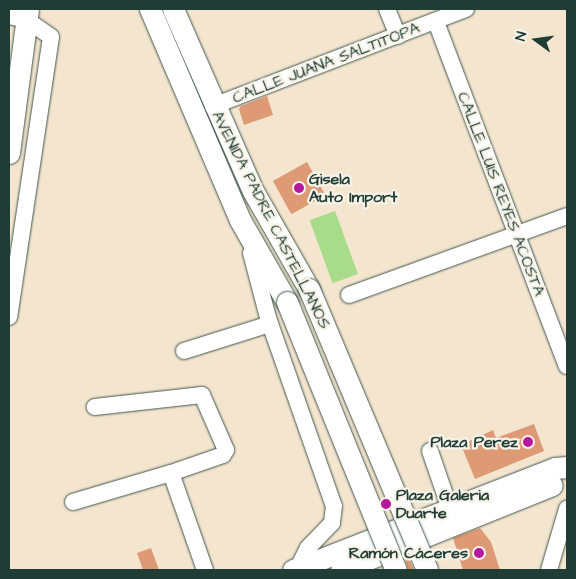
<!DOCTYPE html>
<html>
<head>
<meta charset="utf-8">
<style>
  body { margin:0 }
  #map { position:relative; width:576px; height:579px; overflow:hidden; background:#f4e5cf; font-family:"Architects Daughter",sans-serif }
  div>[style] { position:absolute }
  .green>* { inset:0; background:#a8db8a; transform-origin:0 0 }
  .building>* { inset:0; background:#de9975; transform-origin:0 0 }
  .roads { filter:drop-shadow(0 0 1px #3f564b) drop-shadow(0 0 1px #3f564b) }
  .minor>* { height:16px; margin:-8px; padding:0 8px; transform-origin:8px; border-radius:8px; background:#fff }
  .major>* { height:21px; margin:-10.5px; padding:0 10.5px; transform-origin:10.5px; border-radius:10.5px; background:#fff }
  .bridges { filter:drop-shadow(0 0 1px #3f564b) drop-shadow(0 0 1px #3f564b) }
  .major-bridge>* { height:21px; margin:-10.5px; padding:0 10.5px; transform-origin:10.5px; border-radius:10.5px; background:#fff }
  .dots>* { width:14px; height:14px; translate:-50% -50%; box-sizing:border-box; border:2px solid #f7f3e8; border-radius:50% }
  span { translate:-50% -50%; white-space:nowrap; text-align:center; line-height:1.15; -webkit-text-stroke:4.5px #f7f3e8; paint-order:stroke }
  .street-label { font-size:16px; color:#1f3d34 }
  .poi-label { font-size:16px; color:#1f3d34; font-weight:700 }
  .left { translate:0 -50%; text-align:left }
  .right { translate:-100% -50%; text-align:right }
  .frame { position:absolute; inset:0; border:10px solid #1f3d34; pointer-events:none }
  .north { position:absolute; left:511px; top:15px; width:50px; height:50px; -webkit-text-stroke:4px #f7f3e8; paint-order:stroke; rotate:284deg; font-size:14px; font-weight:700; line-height:20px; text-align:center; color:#1f3d34 }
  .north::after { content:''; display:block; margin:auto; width:18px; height:22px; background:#1f3d34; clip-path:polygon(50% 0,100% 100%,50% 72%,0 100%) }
</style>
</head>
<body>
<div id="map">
  <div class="green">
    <div style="left:335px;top:211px;width:67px;height:27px;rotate:70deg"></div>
  </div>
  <div class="building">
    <div style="clip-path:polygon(267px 96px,273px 115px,244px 125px,239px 109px,241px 106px)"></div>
    <div style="left:307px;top:162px;width:38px;height:39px;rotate:61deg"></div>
    <div style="clip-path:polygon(534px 424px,544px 451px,475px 479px,461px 445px,493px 430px,496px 438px)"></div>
    <div style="clip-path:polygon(480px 528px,491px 542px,500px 570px,463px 570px,453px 538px)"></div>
    <div style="clip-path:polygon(151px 548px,159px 570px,143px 570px,137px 553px)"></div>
    <div style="clip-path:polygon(408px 557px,414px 570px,408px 570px,405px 558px)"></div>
  </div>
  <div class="roads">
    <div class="minor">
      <div style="left:387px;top:9px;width:29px;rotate:68deg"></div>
      <div style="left:9px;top:16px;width:18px;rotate:13deg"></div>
      <div style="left:27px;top:20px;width:29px;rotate:35deg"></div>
      <div style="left:51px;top:37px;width:283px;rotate:98.5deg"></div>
      <div style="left:436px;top:22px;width:368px;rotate:69.2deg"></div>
      <div style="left:213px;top:106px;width:271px;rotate:-21deg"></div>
      <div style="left:251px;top:253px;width:67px;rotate:75.3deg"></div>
      <div style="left:268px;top:318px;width:199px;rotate:70.7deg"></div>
      <div style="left:334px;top:506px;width:17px;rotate:97deg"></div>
      <div style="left:332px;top:523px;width:35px;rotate:134deg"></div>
      <div style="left:308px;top:548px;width:22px;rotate:117deg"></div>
      <div style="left:349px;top:295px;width:232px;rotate:-19.9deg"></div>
      <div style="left:184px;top:351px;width:90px;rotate:-17.4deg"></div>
      <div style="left:430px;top:451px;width:61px;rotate:71deg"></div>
      <div style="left:171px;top:473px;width:103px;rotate:70.7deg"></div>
      <div style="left:73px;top:502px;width:102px;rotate:-16.5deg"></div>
      <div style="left:171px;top:473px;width:55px;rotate:-19.1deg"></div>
      <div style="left:223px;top:455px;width:6px;rotate:-59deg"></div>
      <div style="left:226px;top:450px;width:60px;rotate:-113.6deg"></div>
      <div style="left:202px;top:395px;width:108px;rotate:173.6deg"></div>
      <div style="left:549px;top:570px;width:64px;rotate:-73.6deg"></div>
    </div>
    <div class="major">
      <div style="left:150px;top:9px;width:229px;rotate:66.9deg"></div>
      <div style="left:240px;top:220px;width:95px;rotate:60.2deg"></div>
      <div style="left:173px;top:9px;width:199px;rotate:66.3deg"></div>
      <div style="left:253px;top:191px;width:113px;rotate:60.3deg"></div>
      <div style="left:9px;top:153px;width:145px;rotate:-82.5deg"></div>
      <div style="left:293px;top:570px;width:281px;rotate:-21.3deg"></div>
      <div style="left:555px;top:468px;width:12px;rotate:-5deg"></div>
      <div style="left:341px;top:570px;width:227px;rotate:-21.9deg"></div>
    </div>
  </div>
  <div class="bridges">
    <div class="major-bridge">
      <div style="left:309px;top:289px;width:305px;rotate:67.2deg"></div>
      <div style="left:287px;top:302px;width:289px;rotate:67.9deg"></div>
    </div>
  </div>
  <div class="dots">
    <div style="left:299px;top:188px;background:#b5179e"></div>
    <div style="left:528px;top:442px;background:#b5179e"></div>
    <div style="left:386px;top:504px;background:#b5179e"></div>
    <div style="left:479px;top:553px;background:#b5179e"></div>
  </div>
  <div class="street-label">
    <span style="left:326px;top:63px;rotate:-21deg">CALLE JUANA SALTITOPA</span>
    <span style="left:501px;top:194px;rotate:69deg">CALLE LUIS REYES ACOSTA</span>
    <span style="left:271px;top:220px;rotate:63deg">AVENIDA PADRE CASTELLANOS</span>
  </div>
  <div class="poi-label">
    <span class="left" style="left:309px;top:188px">Gisela<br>Auto Import</span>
    <span class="right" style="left:518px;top:442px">Plaza Perez</span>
    <span class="left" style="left:396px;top:504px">Plaza Galeria<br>Duarte</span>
    <span class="right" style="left:468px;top:553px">Ramón Cáceres</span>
  </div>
  <div class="frame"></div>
  <div class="north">N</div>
</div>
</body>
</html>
